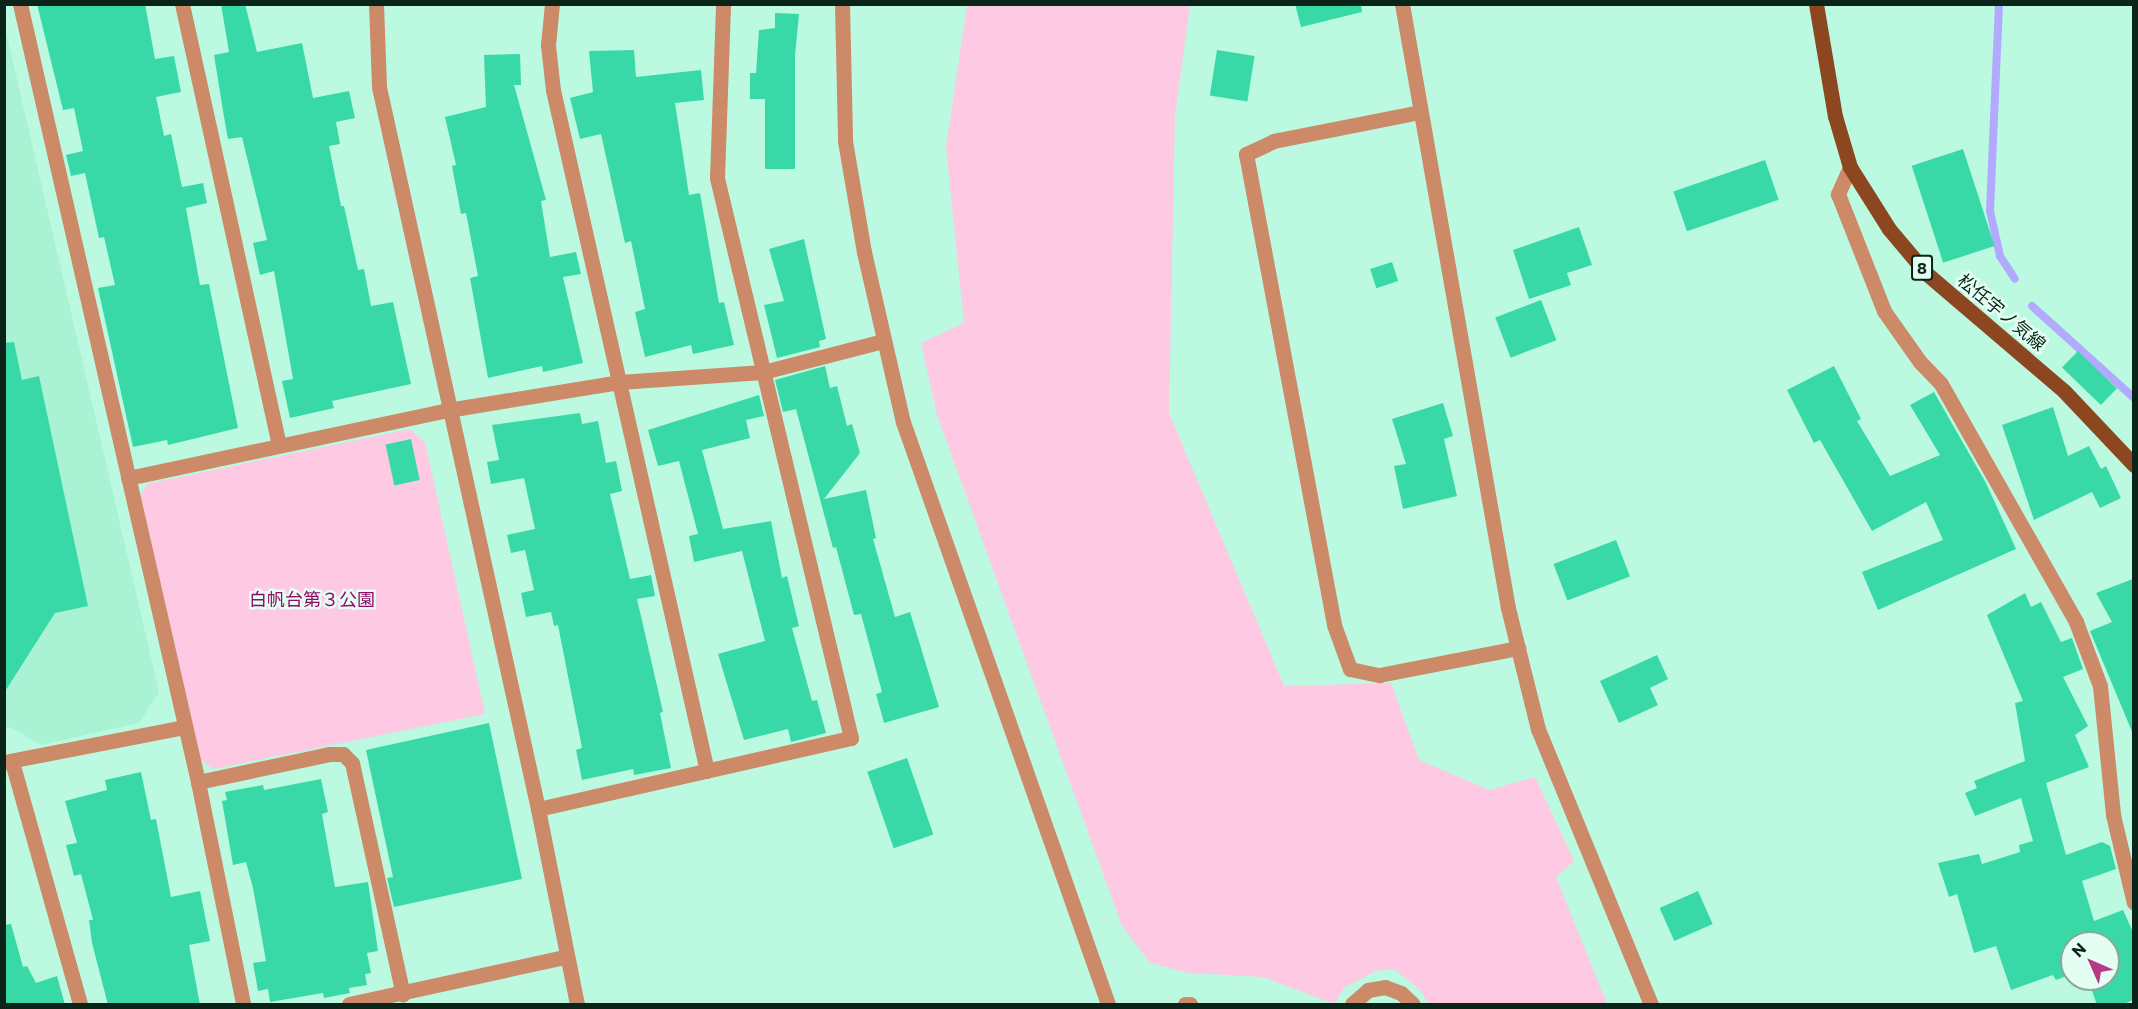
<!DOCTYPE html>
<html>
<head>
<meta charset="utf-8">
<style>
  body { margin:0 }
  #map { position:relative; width:2138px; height:1009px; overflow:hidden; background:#bbfae0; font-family:Commissioner,"Noto Sans JP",sans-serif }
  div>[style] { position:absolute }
  .built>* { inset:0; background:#a9f2d4 }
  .green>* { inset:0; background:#fdc9e3 }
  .stream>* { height:8px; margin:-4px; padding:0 4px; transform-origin:4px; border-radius:4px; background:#b1aafe }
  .building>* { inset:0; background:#39d9a7; transform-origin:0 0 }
  .minor>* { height:15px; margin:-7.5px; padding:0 7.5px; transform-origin:7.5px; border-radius:7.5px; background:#cc8a69 }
  .major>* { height:15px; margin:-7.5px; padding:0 7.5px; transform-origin:7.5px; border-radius:7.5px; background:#8c4721 }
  span { translate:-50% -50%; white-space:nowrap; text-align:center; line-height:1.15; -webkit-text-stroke:5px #e5fef3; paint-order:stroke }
  .shield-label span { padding:2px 4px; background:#e5fef3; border:2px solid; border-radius:4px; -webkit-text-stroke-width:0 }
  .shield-label { font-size:16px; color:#0a241a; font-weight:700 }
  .street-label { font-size:18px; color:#0a241a }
  .park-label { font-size:18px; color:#910c65 }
  .frame { position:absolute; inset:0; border:6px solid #0a241a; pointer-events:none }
  .north { position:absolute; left:2060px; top:931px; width:60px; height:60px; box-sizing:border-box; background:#e5fef3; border:2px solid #8da79c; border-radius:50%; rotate:315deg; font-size:16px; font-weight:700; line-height:24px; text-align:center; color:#0a241a }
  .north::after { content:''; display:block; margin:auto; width:21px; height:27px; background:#b73885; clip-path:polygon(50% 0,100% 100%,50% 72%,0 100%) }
</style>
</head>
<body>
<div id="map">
  <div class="built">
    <div style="clip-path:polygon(4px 23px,159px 692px,139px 723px,41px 745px,10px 727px,5px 728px)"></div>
  </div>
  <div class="green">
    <div style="clip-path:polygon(967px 5px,1190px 5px,1175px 115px,1169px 413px,1284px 686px,1391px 683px,1419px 760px,1489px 790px,1535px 777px,1574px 861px,1556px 877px,1607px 1004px,1429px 1004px,1419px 989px,1394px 969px,1376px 971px,1344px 988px,1334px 1004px,1263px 977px,1189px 973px,1150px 963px,1122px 926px,937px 415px,921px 343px,964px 323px,946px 147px)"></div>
    <div style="clip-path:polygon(410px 429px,425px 442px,485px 714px,213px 769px,201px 760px,140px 496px,147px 484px)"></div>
  </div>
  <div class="stream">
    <div style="left:1999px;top:4px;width:207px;rotate:92.5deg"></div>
    <div style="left:1990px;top:211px;width:46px;rotate:77.5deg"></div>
    <div style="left:2000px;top:256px;width:27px;rotate:57deg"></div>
    <div style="left:2032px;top:306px;width:137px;rotate:42deg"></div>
  </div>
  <div class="building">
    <div style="clip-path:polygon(37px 4px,145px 4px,155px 59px,174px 56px,181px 92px,156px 97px,164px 136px,171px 134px,182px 187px,203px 183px,207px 203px,186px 208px,200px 285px,209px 284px,238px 428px,168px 445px,167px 440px,133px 447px,98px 288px,115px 285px,104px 237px,99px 238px,85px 173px,71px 176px,66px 155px,83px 151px,74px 108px,63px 110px)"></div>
    <div style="clip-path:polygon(221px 4px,245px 4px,257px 52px,302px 43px,313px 98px,349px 91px,355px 118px,336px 122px,340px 144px,329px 146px,341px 206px,344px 206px,358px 270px,364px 269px,371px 306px,393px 302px,411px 384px,332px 401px,334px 408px,290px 418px,282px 381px,293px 379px,274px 271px,260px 275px,253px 243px,267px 240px,242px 137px,228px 139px,224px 117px,214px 55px,229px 52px)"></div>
    <div style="clip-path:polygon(1295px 4px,1361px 4px,1362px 12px,1301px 27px)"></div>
    <div style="clip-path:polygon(775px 13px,799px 14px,795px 56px,795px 169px,765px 169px,765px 99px,750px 99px,750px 73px,756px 73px,759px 30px,775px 28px)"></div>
    <div style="clip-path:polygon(634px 50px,636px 77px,701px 70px,704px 100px,675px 103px,689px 195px,700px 193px,719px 303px,724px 302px,734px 345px,693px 354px,691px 345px,645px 357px,635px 312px,645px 309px,631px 241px,625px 243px,601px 134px,580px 139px,570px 98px,593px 92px,589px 51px)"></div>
    <div style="left:1217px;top:50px;width:38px;height:46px;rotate:9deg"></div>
    <div style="clip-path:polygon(520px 54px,521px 85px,514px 85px,546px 200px,541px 201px,550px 257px,576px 252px,581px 274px,563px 277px,583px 363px,543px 372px,542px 366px,488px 378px,470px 278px,478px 276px,466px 213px,461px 214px,452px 166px,456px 165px,445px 117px,486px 107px,484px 55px)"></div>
    <div style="left:1963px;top:149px;width:102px;height:54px;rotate:72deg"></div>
    <div style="left:1765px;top:160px;width:42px;height:97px;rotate:71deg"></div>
    <div style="clip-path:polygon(1579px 227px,1592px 265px,1567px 273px,1571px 285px,1529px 299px,1513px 250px)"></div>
    <div style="clip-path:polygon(804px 239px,826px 339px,819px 341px,820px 347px,777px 358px,764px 305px,784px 301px,769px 249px)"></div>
    <div style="left:1392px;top:262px;width:20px;height:23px;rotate:72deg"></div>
    <div style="left:1541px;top:300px;width:43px;height:49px;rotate:69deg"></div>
    <div style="clip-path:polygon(14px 342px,22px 380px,39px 376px,88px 606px,55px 613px,4px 693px,4px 343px)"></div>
    <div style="left:2078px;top:351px;width:54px;height:23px;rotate:44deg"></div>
    <div style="clip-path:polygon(825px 366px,830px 388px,837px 386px,847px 426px,852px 424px,860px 453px,824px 499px,866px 490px,876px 538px,873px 539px,895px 617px,910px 612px,939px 707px,884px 723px,876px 694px,882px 692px,861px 614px,854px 615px,836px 547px,833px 548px,796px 409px,783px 412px,775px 380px)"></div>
    <div style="clip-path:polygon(1834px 366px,1861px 419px,1857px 421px,1890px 476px,1940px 455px,1910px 405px,1934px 392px,1986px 483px,2016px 549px,1878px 610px,1862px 572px,1943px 540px,1926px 502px,1872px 531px,1820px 440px,1814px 443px,1787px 390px)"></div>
    <div style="clip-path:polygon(759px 395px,764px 416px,746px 420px,750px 438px,702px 450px,723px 529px,771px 521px,782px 578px,787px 576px,799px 626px,792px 628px,812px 701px,817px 700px,826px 733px,791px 742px,788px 729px,744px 740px,718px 654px,765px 641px,742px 551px,694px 562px,689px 536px,698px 534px,679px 461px,658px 466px,648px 430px)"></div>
    <div style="clip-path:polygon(1443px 403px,1453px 436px,1444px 439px,1457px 496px,1403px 509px,1394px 466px,1406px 464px,1392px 419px)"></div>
    <div style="clip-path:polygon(2053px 407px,2068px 456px,2089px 446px,2101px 469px,2106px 466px,2121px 498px,2100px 508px,2092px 492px,2034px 520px,2002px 425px)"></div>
    <div style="clip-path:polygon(580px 413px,582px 424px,598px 421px,606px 463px,616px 461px,622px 491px,610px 494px,630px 579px,651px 575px,655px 596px,637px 599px,663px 712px,660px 713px,671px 768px,634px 775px,633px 769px,582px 780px,576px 750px,582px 748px,558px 625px,554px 626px,551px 612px,526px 617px,521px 593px,534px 590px,525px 550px,511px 553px,507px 535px,535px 529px,524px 478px,491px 484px,487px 462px,499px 460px,492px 425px)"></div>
    <div style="left:411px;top:439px;width:42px;height:26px;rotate:78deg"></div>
    <div style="left:1616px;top:540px;width:39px;height:67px;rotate:69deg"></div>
    <div style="clip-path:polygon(2133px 579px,2133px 734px,2090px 631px,2112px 622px,2096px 593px)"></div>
    <div style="clip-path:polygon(2025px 593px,2031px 607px,2041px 602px,2061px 642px,2072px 638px,2083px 669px,2063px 677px,2088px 726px,2075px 735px,2089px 767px,2046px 783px,2066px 855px,2102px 842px,2110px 846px,2116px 869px,2082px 881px,2094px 921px,2123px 910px,2133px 932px,2133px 1000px,2122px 1005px,2097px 1005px,2088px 979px,2108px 979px,2108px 943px,2072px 943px,2072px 974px,2056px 980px,2053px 975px,2011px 990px,1996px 946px,1974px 953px,1957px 894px,1949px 897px,1938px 863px,1979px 854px,1982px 864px,2020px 852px,2019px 845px,2033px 841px,2021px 798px,1975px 816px,1965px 793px,1977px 788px,1974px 781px,2025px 761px,2015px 703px,2023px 701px,1987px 615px)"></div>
    <div style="clip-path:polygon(1657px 655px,1668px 679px,1650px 688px,1658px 705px,1619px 723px,1600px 681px)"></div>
    <div style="clip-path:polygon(489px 723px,522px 879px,394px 907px,387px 878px,393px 877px,366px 750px)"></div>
    <div style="left:907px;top:758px;width:81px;height:42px;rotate:71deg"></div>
    <div style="clip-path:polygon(141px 772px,151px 820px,156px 819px,171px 897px,200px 891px,210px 941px,189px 945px,200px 1005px,108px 1005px,92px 943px,89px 920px,93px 920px,81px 874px,74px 876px,66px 845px,77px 843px,65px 801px,107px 790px,105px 780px)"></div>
    <div style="clip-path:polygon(321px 779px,328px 812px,322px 814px,335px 887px,368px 882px,378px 951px,367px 953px,371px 973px,365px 974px,367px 985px,349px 988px,350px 993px,324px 998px,323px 993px,270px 1002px,268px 989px,258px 991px,253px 963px,266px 961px,253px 888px,246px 862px,233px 865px,222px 801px,227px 800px,225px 792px,263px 785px,264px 790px)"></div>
    <div style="left:1698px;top:891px;width:36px;height:42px;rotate:66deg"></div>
    <div style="clip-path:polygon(11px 924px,23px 967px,27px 966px,36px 983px,57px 976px,65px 1005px,4px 1005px,4px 925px)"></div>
  </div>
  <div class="minor">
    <div style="left:20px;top:4px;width:798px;rotate:77.11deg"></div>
    <div style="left:198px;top:782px;width:227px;rotate:78.5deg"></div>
    <div style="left:182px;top:4px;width:451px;rotate:77.6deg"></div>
    <div style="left:376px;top:4px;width:83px;rotate:87.9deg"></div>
    <div style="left:379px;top:87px;width:739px;rotate:77.58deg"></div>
    <div style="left:538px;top:809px;width:199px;rotate:78.7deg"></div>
    <div style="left:552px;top:4px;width:41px;rotate:95.6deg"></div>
    <div style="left:548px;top:45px;width:45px;rotate:83.7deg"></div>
    <div style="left:553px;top:90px;width:698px;rotate:77.26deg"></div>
    <div style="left:842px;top:4px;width:137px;rotate:88.7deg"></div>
    <div style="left:845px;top:141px;width:113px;rotate:80.3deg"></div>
    <div style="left:864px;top:252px;width:174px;rotate:77.1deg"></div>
    <div style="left:903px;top:422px;width:617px;rotate:70.6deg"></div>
    <div style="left:1402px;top:4px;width:613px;rotate:80.05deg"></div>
    <div style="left:1508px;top:608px;width:125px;rotate:76.1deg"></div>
    <div style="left:1538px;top:729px;width:297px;rotate:67.7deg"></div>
    <div style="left:1420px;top:112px;width:149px;rotate:168.8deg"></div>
    <div style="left:1274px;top:141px;width:31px;rotate:155deg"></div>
    <div style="left:1246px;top:154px;width:479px;rotate:79.4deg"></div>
    <div style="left:1334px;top:625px;width:47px;rotate:70deg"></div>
    <div style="left:1350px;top:669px;width:30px;rotate:12deg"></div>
    <div style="left:1379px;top:675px;width:142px;rotate:-11deg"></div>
    <div style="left:1850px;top:167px;width:30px;rotate:114deg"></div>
    <div style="left:1838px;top:194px;width:126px;rotate:68.5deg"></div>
    <div style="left:1884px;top:311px;width:62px;rotate:54.8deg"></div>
    <div style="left:1920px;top:362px;width:30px;rotate:46deg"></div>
    <div style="left:1941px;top:384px;width:274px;rotate:60.4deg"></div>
    <div style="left:2076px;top:622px;width:68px;rotate:69.4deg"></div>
    <div style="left:2100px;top:686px;width:130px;rotate:84.2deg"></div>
    <div style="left:2113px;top:815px;width:90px;rotate:76.6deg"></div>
    <div style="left:128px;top:478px;width:327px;rotate:-12deg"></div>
    <div style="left:448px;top:410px;width:173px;rotate:-9.3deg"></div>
    <div style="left:619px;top:382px;width:144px;rotate:-4deg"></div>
    <div style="left:763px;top:372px;width:124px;rotate:-14.5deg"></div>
    <div style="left:4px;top:762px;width:183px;rotate:-11deg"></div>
    <div style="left:12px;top:762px;width:251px;rotate:74.3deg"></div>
    <div style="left:198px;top:782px;width:135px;rotate:-12deg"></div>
    <div style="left:330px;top:754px;width:13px"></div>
    <div style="left:343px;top:754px;width:13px;rotate:45deg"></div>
    <div style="left:352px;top:763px;width:237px;rotate:77.6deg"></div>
    <div style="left:538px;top:809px;width:321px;rotate:-12.8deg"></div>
    <div style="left:851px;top:738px;width:576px;rotate:-103.46deg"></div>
    <div style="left:717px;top:178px;width:174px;rotate:-88deg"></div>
    <div style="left:349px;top:1004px;width:221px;rotate:-12.3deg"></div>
    <div style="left:1185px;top:1004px;width:5px"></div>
    <div style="left:1352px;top:1004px;width:21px;rotate:-41deg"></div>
    <div style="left:1368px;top:990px;width:17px;rotate:-10deg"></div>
    <div style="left:1385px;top:987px;width:17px;rotate:21deg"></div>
    <div style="left:1401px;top:993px;width:16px;rotate:43deg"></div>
  </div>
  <div class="major">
    <div style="left:1816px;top:4px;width:114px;rotate:80.4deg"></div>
    <div style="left:1835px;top:116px;width:53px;rotate:73.6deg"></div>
    <div style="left:1850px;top:167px;width:73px;rotate:57.8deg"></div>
    <div style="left:1889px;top:229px;width:59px;rotate:49.8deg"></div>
    <div style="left:1927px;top:274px;width:180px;rotate:40.5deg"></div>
    <div style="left:2064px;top:391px;width:102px;rotate:46.6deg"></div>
  </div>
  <div class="shield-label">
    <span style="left:1922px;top:268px">8</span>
  </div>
  <div class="street-label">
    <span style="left:2002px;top:312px;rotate:40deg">松任宇ノ気線</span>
  </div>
  <div class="park-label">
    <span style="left:312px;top:599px">白帆台第３公園</span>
  </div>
  <div class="frame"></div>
  <div class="north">N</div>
</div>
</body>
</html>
